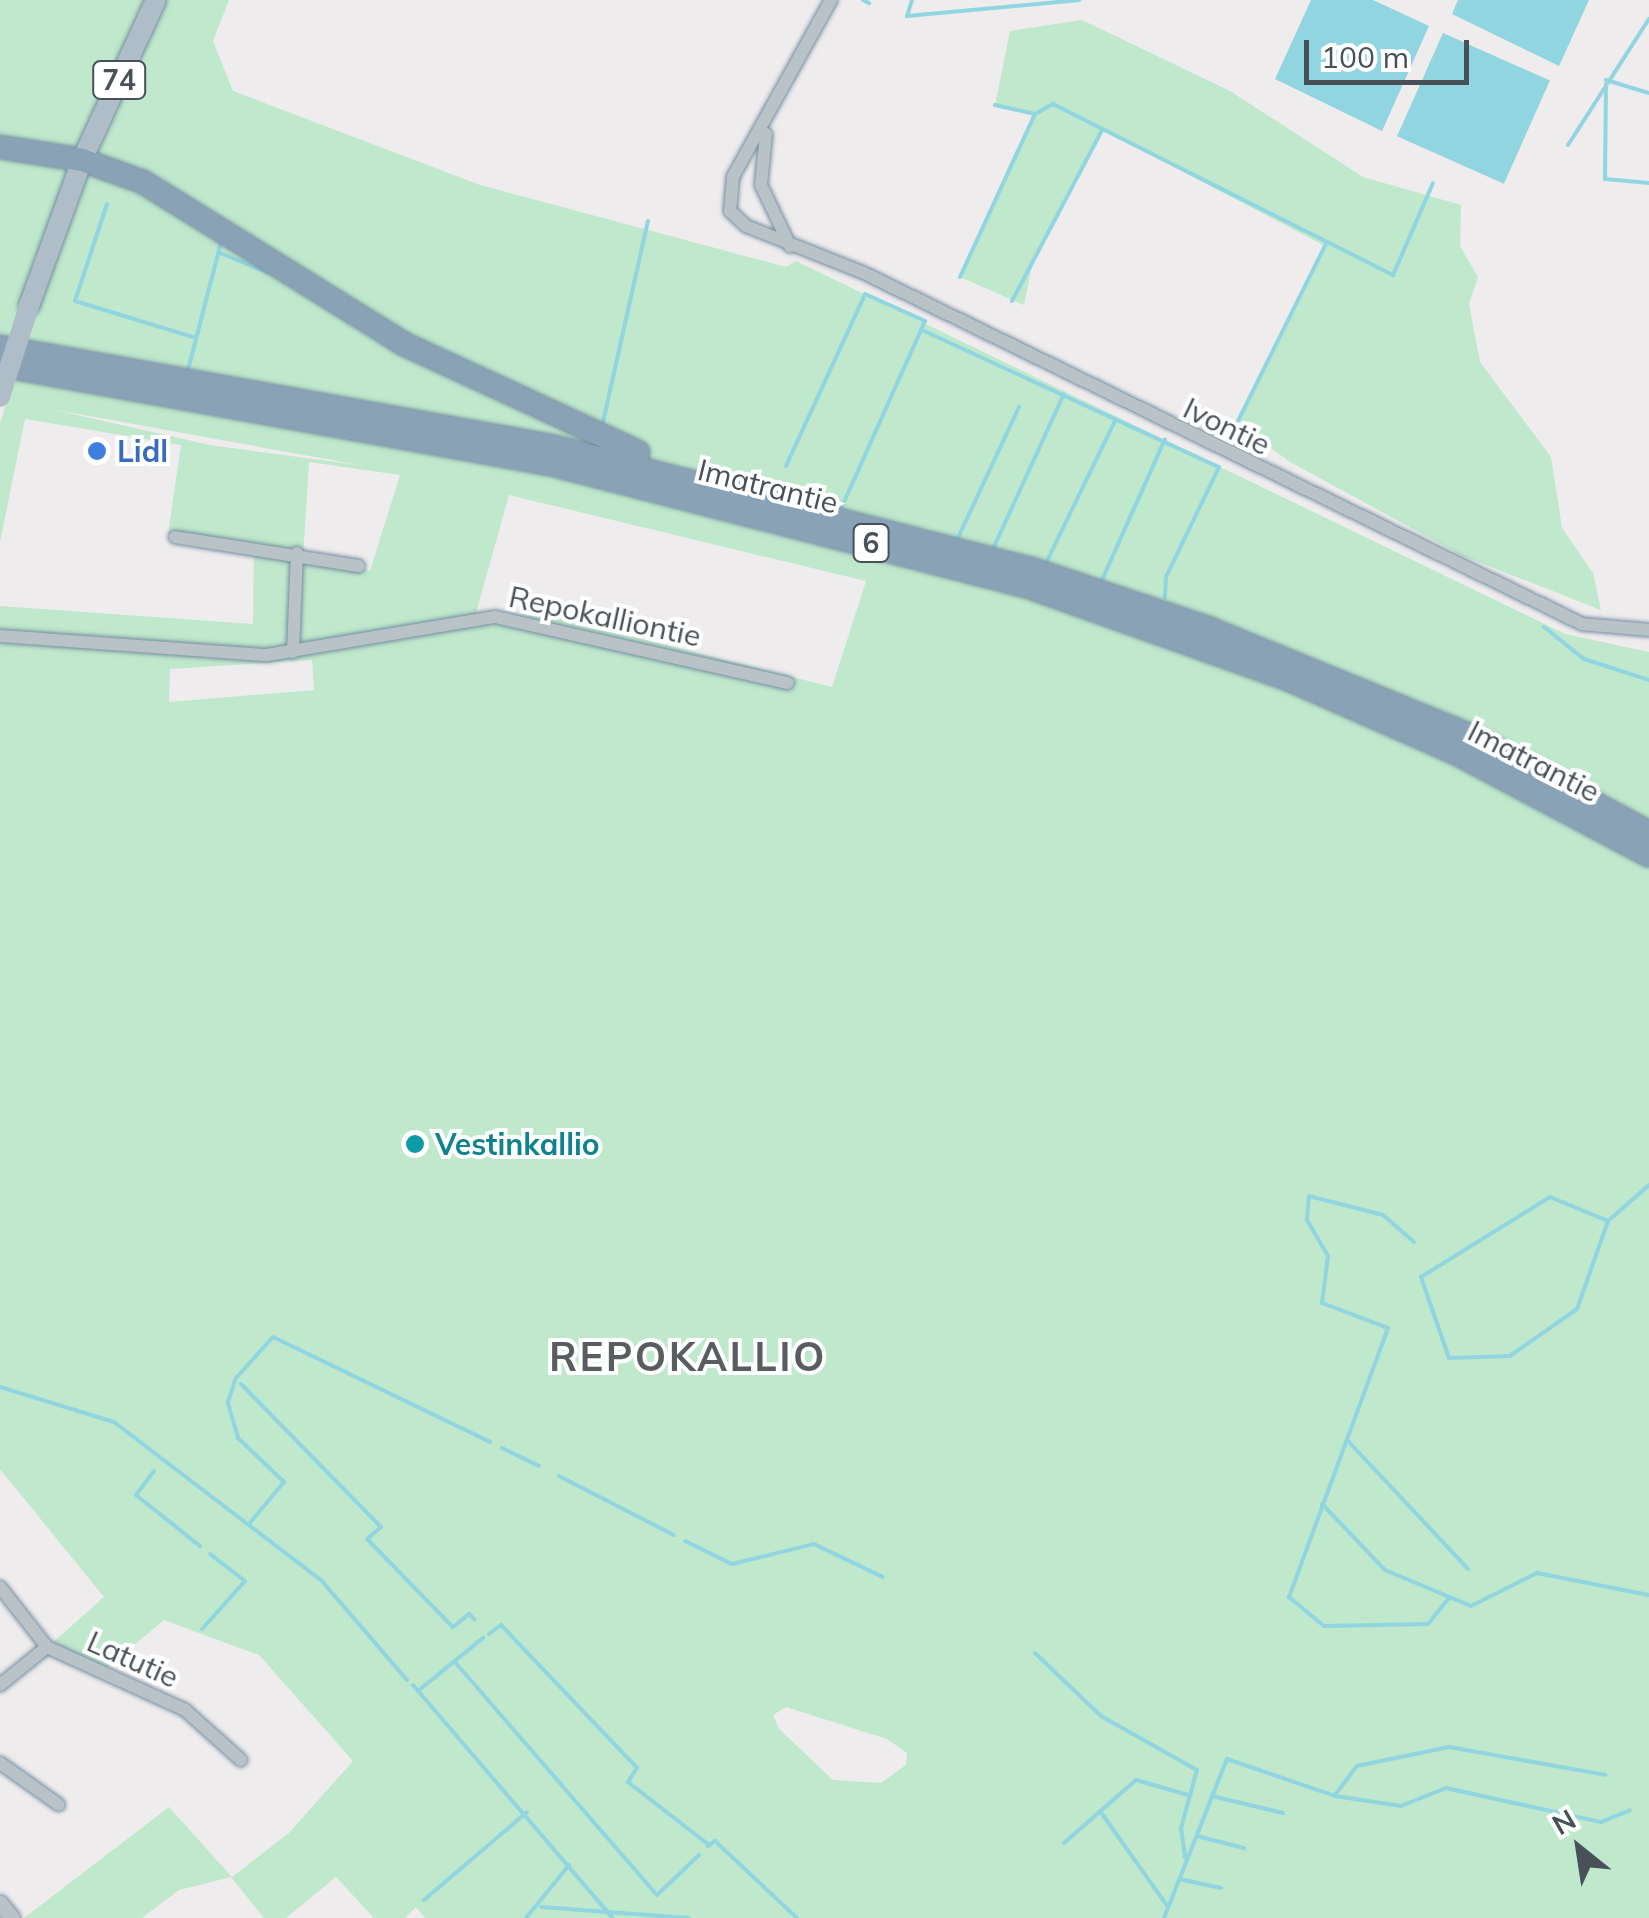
<!DOCTYPE html>
<html>
<head>
<meta charset="utf-8">
<style>
  body { margin:0 }
  #map { position:relative; width:1649px; height:1918px; overflow:hidden; background:#efeced; font-family:Mulish,sans-serif }
  div>[style] { position:absolute }
  .green>* { inset:0; background:#bfe8cc }
  .water>* { inset:0; background:#91d5e0; transform-origin:0 0 }
  .stream>* { height:4px; margin:-2px; padding:0 2px; transform-origin:2px; border-radius:2px; background:#91d5e0 }
  .roads { filter:drop-shadow(0 0 2px #758da1) drop-shadow(0 0 2px #758da1) }
  .minor>* { height:12px; margin:-6px; padding:0 6px; transform-origin:6px; border-radius:6px; background:#b9c2c7 }
  .tertiary>* { height:15px; margin:-7.5px; padding:0 7.5px; transform-origin:7.5px; border-radius:7.5px; background:#b9c2c7 }
  .primary>* { height:20px; margin:-10px; padding:0 10px; transform-origin:10px; border-radius:10px; background:#afbdc8 }
  .motorway>* { height:22px; margin:-11px; padding:0 11px; transform-origin:11px; border-radius:11px; background:#8aa2b6 }
  .primary-bridge>* { height:20px; margin:-10px; padding:0 10px; transform-origin:10px; border-radius:10px; background:#afbdc8 }
  .dots>* { width:28px; height:28px; translate:-50% -50%; box-sizing:border-box; border:5px solid #fff; border-radius:50% }
  span { translate:-50% -50%; white-space:nowrap; text-align:center; line-height:1.15; -webkit-text-stroke:8px #fff; paint-order:stroke }
  .shield-label span { padding:2px 8px; background:#fff; border:2px solid; border-radius:8px; -webkit-text-stroke-width:0 }
  .shield-label { font-size:28px; color:#475157; font-weight:700 }
  .street-label { font-size:30px; color:#475157 }
  .shop-label { font-size:30px; color:#366cbe; font-weight:700 }
  .left { translate:0 -50%; text-align:left }
  .culture-label { font-size:30px; color:#0d838f; font-weight:700 }
  .district-label { font-size:40px; color:#5a5d60; font-weight:700; letter-spacing:2.5px }
  .north { position:absolute; left:1529px; top:1798px; width:100px; height:100px; -webkit-text-stroke:8px #fff; paint-order:stroke; rotate:330deg; font-size:28px; font-weight:700; line-height:40px; text-align:center; color:#475157 }
  .north::after { content:''; display:block; margin:auto; width:35px; height:45px; background:#475157; clip-path:polygon(50% 0,100% 100%,50% 72%,0 100%) }
  .scale { position:absolute; left:1304px; top:40px; width:165px; height:45px; box-sizing:border-box; border:5px solid #475157; border-top:0; padding-left:12px; font-size:30px; line-height:35px; white-space:nowrap; color:#475157; -webkit-text-stroke:8px #fff; paint-order:stroke }
</style>
</head>
<body>
<div id="map">
  <div class="green">
    <div style="clip-path:polygon(evenodd,0 0,229px 0,213px 41px,233px 91px,480px 185px,786px 267px,796px 261px,1565px 634px,1649px 652px,1649px 1918px,425px 1918px,416px 1907px,405px 1918px,374px 1918px,336px 1877px,286px 1918px,264px 1918px,231px 1877px,179px 1890px,142px 1918px,24px 1918px,169px 1807px,232px 1877px,289px 1833px,353px 1761px,259px 1655px,164px 1620px,101px 1673px,48px 1647px,104px 1597px,0 1469px,0 606px,253px 624px,254px 545px,168px 534px,181px 445px,25px 419px,0 542px,0 423px,87px 158px,0 141px,0 0,55px 410px,56px 410px,365px 466px,210px 445px,55px 410px,0 0,309px 462px,400px 475px,370px 571px,303px 557px,309px 462px,0 0,509px 495px,866px 581px,832px 687px,555px 617px,476px 613px,509px 495px,0 0,312px 660px,314px 690px,169px 702px,170px 669px,312px 660px,0 0,786px 1707px,887px 1739px,907px 1753px,906px 1765px,881px 1783px,833px 1780px,779px 1729px,773px 1715px,786px 1707px)"></div>
    <div style="clip-path:polygon(1082px 20px,1230px 91px,1363px 177px,1461px 205px,1460px 246px,1478px 277px,1469px 304px,1480px 362px,1551px 457px,1562px 528px,1593px 573px,1601px 610px,1463px 556px,1290px 462px,1237px 423px,1325px 246px,1103px 130px,1033px 261px,1024px 305px,960px 277px,1035px 114px,995px 105px,1010px 31px)"></div>
    <div style="clip-path:polygon(0 152px,74px 162px,0 371px)"></div>
  </div>
  <div class="water">
    <div style="clip-path:polygon(1311px 0,1373px 0,1429px 26px,1382px 131px,1275px 79px)"></div>
    <div style="clip-path:polygon(1458px 0,1589px 0,1559px 66px,1452px 14px)"></div>
    <div style="left:1443px;top:33px;width:117px;height:113px;rotate:24deg"></div>
  </div>
  <div class="stream">
    <div style="left:863px;top:0;width:7px;rotate:27deg"></div>
    <div style="left:912px;top:0;width:17px;rotate:107deg"></div>
    <div style="left:907px;top:16px;width:173px;rotate:-5.3deg"></div>
    <div style="left:1606px;top:80px;width:45px;rotate:16.8deg"></div>
    <div style="left:1606px;top:84px;width:95px;rotate:90.6deg"></div>
    <div style="left:1605px;top:179px;width:44px;rotate:5.2deg"></div>
    <div style="left:995px;top:105px;width:41px;rotate:12.7deg"></div>
    <div style="left:1568px;top:145px;width:150px;rotate:-57.3deg"></div>
    <div style="left:107px;top:204px;width:102px;rotate:108.3deg"></div>
    <div style="left:75px;top:301px;width:127px;rotate:17deg"></div>
    <div style="left:220px;top:253px;width:51px;rotate:22deg"></div>
    <div style="left:960px;top:277px;width:179px;rotate:-65.3deg"></div>
    <div style="left:1035px;top:114px;width:21px;rotate:-29deg"></div>
    <div style="left:1053px;top:104px;width:381px;rotate:26.7deg"></div>
    <div style="left:1393px;top:275px;width:100px;rotate:-66.5deg"></div>
    <div style="left:1012px;top:301px;width:193px;rotate:-62.2deg"></div>
    <div style="left:922px;top:330px;width:327px;rotate:24.8deg"></div>
    <div style="left:1219px;top:467px;width:122px;rotate:115.7deg"></div>
    <div style="left:1166px;top:577px;width:21px;rotate:93deg"></div>
    <div style="left:188px;top:370px;width:135px;rotate:-75.5deg"></div>
    <div style="left:603px;top:422px;width:206px;rotate:-77.4deg"></div>
    <div style="left:1237px;top:423px;width:198px;rotate:-63.6deg"></div>
    <div style="left:786px;top:466px;width:189px;rotate:-65.3deg"></div>
    <div style="left:865px;top:294px;width:66px;rotate:24.2deg"></div>
    <div style="left:925px;top:321px;width:208px;rotate:114.1deg"></div>
    <div style="left:957px;top:540px;width:147px;rotate:-65deg"></div>
    <div style="left:993px;top:549px;width:170px;rotate:-65.4deg"></div>
    <div style="left:1046px;top:563px;width:156px;rotate:-64.1deg"></div>
    <div style="left:1102px;top:580px;width:154px;rotate:-65.9deg"></div>
    <div style="left:1544px;top:627px;width:51px;rotate:38.7deg"></div>
    <div style="left:1584px;top:659px;width:68px;rotate:17.9deg"></div>
    <div style="left:1550px;top:1197px;width:63px;rotate:22.5deg"></div>
    <div style="left:1608px;top:1221px;width:93px;rotate:109.4deg"></div>
    <div style="left:1577px;top:1309px;width:82px;rotate:145deg"></div>
    <div style="left:1510px;top:1356px;width:61px;rotate:178.1deg"></div>
    <div style="left:1449px;top:1358px;width:86px;rotate:-109.1deg"></div>
    <div style="left:1421px;top:1277px;width:152px;rotate:-31.8deg"></div>
    <div style="left:1608px;top:1221px;width:55px;rotate:-41.3deg"></div>
    <div style="left:1414px;top:1242px;width:41px;rotate:-138.9deg"></div>
    <div style="left:1383px;top:1215px;width:76px;rotate:-165.6deg"></div>
    <div style="left:1309px;top:1196px;width:24px;rotate:95deg"></div>
    <div style="left:1307px;top:1220px;width:42px;rotate:59.7deg"></div>
    <div style="left:1328px;top:1256px;width:47px;rotate:97.3deg"></div>
    <div style="left:1322px;top:1303px;width:71px;rotate:20.7deg"></div>
    <div style="left:1388px;top:1328px;width:287px;rotate:110.2deg"></div>
    <div style="left:1289px;top:1597px;width:45px;rotate:39.6deg"></div>
    <div style="left:1324px;top:1626px;width:104px;rotate:-1.1deg"></div>
    <div style="left:1428px;top:1624px;width:33px;rotate:-51deg"></div>
    <div style="left:241px;top:1384px;width:200px;rotate:45.6deg"></div>
    <div style="left:381px;top:1527px;width:18px;rotate:139deg"></div>
    <div style="left:367px;top:1539px;width:123px;rotate:45.7deg"></div>
    <div style="left:453px;top:1627px;width:21px;rotate:-39deg"></div>
    <div style="left:469px;top:1614px;width:8px;rotate:45deg"></div>
    <div style="left:0;top:1387px;width:119px;rotate:17.1deg"></div>
    <div style="left:114px;top:1422px;width:260px;rotate:37.4deg"></div>
    <div style="left:321px;top:1580px;width:132px;rotate:49.3deg"></div>
    <div style="left:1347px;top:1440px;width:177px;rotate:46.8deg"></div>
    <div style="left:502px;top:1448px;width:41px;rotate:25.9deg"></div>
    <div style="left:154px;top:1471px;width:30px;rotate:127deg"></div>
    <div style="left:136px;top:1495px;width:82px;rotate:38.6deg"></div>
    <div style="left:559px;top:1476px;width:129px;rotate:27.2deg"></div>
    <div style="left:1322px;top:1504px;width:91px;rotate:46.3deg"></div>
    <div style="left:1385px;top:1570px;width:93px;rotate:22.7deg"></div>
    <div style="left:1471px;top:1606px;width:74px;rotate:-26.6deg"></div>
    <div style="left:1537px;top:1573px;width:114px;rotate:11.1deg"></div>
    <div style="left:249px;top:1524px;width:55px;rotate:-50.2deg"></div>
    <div style="left:284px;top:1482px;width:64px;rotate:-136.3deg"></div>
    <div style="left:238px;top:1438px;width:37px;rotate:-106deg"></div>
    <div style="left:228px;top:1402px;width:25px;rotate:-72deg"></div>
    <div style="left:236px;top:1378px;width:55px;rotate:-47.9deg"></div>
    <div style="left:273px;top:1337px;width:241px;rotate:25.8deg"></div>
    <div style="left:685px;top:1541px;width:52px;rotate:26.1deg"></div>
    <div style="left:732px;top:1564px;width:84px;rotate:-13.7deg"></div>
    <div style="left:814px;top:1544px;width:76px;rotate:25.6deg"></div>
    <div style="left:202px;top:1629px;width:64px;rotate:-48.1deg"></div>
    <div style="left:245px;top:1581px;width:44px;rotate:-142.4deg"></div>
    <div style="left:489px;top:1634px;width:15px;rotate:-37deg"></div>
    <div style="left:501px;top:1625px;width:197px;rotate:46.4deg"></div>
    <div style="left:637px;top:1768px;width:17px;rotate:123deg"></div>
    <div style="left:628px;top:1782px;width:103px;rotate:37.9deg"></div>
    <div style="left:1035px;top:1653px;width:91px;rotate:43.7deg"></div>
    <div style="left:1101px;top:1716px;width:110px;rotate:29.4deg"></div>
    <div style="left:1197px;top:1770px;width:60px;rotate:105.4deg"></div>
    <div style="left:1181px;top:1828px;width:30px;rotate:82deg"></div>
    <div style="left:455px;top:1662px;width:308px;rotate:49.1deg"></div>
    <div style="left:657px;top:1895px;width:58px;rotate:-43.6deg"></div>
    <div style="left:413px;top:1685px;width:307px;rotate:49.4deg"></div>
    <div style="left:418px;top:1691px;width:84px;rotate:-39.2deg"></div>
    <div style="left:1335px;top:1795px;width:36px;rotate:-53deg"></div>
    <div style="left:1357px;top:1766px;width:94px;rotate:-11.7deg"></div>
    <div style="left:1449px;top:1747px;width:159px;rotate:10.1deg"></div>
    <div style="left:1212px;top:1796px;width:73px;rotate:13.5deg"></div>
    <div style="left:1100px;top:1811px;width:118px;rotate:54.7deg"></div>
    <div style="left:1197px;top:1836px;width:49px;rotate:14.3deg"></div>
    <div style="left:1064px;top:1843px;width:96px;rotate:-41.2deg"></div>
    <div style="left:1136px;top:1780px;width:54px;rotate:16.1deg"></div>
    <div style="left:708px;top:1846px;width:9px;rotate:-36deg"></div>
    <div style="left:715px;top:1841px;width:112px;rotate:43.2deg"></div>
    <div style="left:1179px;top:1879px;width:43px;rotate:12.1deg"></div>
    <div style="left:424px;top:1900px;width:135px;rotate:-40.5deg"></div>
    <div style="left:541px;top:1907px;width:148px;rotate:4.3deg"></div>
    <div style="left:526px;top:1918px;width:68px;rotate:-50.9deg"></div>
    <div style="left:1164px;top:1918px;width:171px;rotate:-68.4deg"></div>
    <div style="left:1227px;top:1759px;width:114px;rotate:18.9deg"></div>
    <div style="left:1335px;top:1796px;width:67px;rotate:8.6deg"></div>
    <div style="left:1401px;top:1806px;width:48px;rotate:-21.8deg"></div>
    <div style="left:1446px;top:1788px;width:159px;rotate:12.4deg"></div>
    <div style="left:1601px;top:1822px;width:31px;rotate:-22deg"></div>
  </div>
  <div class="roads">
    <div class="minor">
      <div style="left:831px;top:0;width:202px;rotate:119deg"></div>
      <div style="left:733px;top:177px;width:34px;rotate:95deg"></div>
      <div style="left:730px;top:211px;width:22px;rotate:43deg"></div>
      <div style="left:746px;top:226px;width:127px;rotate:21.7deg"></div>
      <div style="left:864px;top:273px;width:799px;rotate:26.05deg"></div>
      <div style="left:1582px;top:624px;width:67px;rotate:5.1deg"></div>
      <div style="left:766px;top:134px;width:51px;rotate:95.6deg"></div>
      <div style="left:761px;top:185px;width:68px;rotate:64.6deg"></div>
      <div style="left:175px;top:537px;width:186px;rotate:9deg"></div>
      <div style="left:0;top:636px;width:268px;rotate:4.1deg"></div>
      <div style="left:267px;top:655px;width:231px;rotate:-9.5deg"></div>
      <div style="left:495px;top:617px;width:300px;rotate:12.7deg"></div>
      <div style="left:293px;top:652px;width:99px;rotate:-87.7deg"></div>
      <div style="left:0;top:1587px;width:76px;rotate:51.9deg"></div>
      <div style="left:47px;top:1647px;width:152px;rotate:24.5deg"></div>
      <div style="left:185px;top:1710px;width:75px;rotate:41.8deg"></div>
      <div style="left:0;top:1685px;width:60px;rotate:-39deg"></div>
      <div style="left:0;top:1763px;width:72px;rotate:35.4deg"></div>
    </div>
    <div class="tertiary">
      <div style="left:0;top:1903px;width:19px;rotate:51deg"></div>
    </div>
    <div class="primary">
      <div style="left:29px;top:306px;width:155px;rotate:-70deg"></div>
      <div style="left:82px;top:160px;width:176px;rotate:-65.2deg"></div>
    </div>
    <div class="motorway">
      <div style="left:0;top:147px;width:83px;rotate:9deg"></div>
      <div style="left:82px;top:160px;width:65px;rotate:19.8deg"></div>
      <div style="left:143px;top:182px;width:307px;rotate:31.8deg"></div>
      <div style="left:404px;top:344px;width:258px;rotate:24.8deg"></div>
      <div style="left:0;top:347px;width:564px;rotate:10.21deg"></div>
      <div style="left:555px;top:447px;width:491px;rotate:14.4deg"></div>
      <div style="left:1031px;top:569px;width:189px;rotate:18.5deg"></div>
      <div style="left:1210px;top:629px;width:279px;rotate:22.3deg"></div>
      <div style="left:1468px;top:735px;width:206px;rotate:28.4deg"></div>
      <div style="left:0;top:365px;width:560px;rotate:10.19deg"></div>
      <div style="left:551px;top:464px;width:491px;rotate:14.4deg"></div>
      <div style="left:1027px;top:586px;width:275px;rotate:19.6deg"></div>
      <div style="left:1286px;top:678px;width:186px;rotate:23.8deg"></div>
      <div style="left:1456px;top:753px;width:218px;rotate:27.9deg"></div>
    </div>
  </div>
  <div class="primary-bridge">
    <div style="left:0;top:397px;width:96px;rotate:-72.3deg"></div>
  </div>
  <div class="dots">
    <div style="left:97px;top:451px;background:#3f7fe0"></div>
    <div style="left:415px;top:1144px;background:#0f9aa8"></div>
  </div>
  <div class="shield-label">
    <span style="left:119px;top:80px">74</span>
    <span style="left:871px;top:543px">6</span>
  </div>
  <div class="street-label">
    <span style="left:1227px;top:426px;rotate:26deg">Ivontie</span>
    <span style="left:768px;top:486px;rotate:14deg">Imatrantie</span>
    <span style="left:605px;top:616px;rotate:12deg">Repokalliontie</span>
    <span style="left:1534px;top:761px;rotate:27deg">Imatrantie</span>
    <span style="left:133px;top:1659px;rotate:24deg">Latutie</span>
  </div>
  <div class="shop-label">
    <span class="left" style="left:117px;top:451px">Lidl</span>
  </div>
  <div class="culture-label">
    <span class="left" style="left:435px;top:1144px">Vestinkallio</span>
  </div>
  <div class="district-label">
    <span style="left:688px;top:1356px">REPOKALLIO</span>
  </div>
  <div class="north">N</div>
  <div class="scale">100 m</div>
</div>
</body>
</html>
